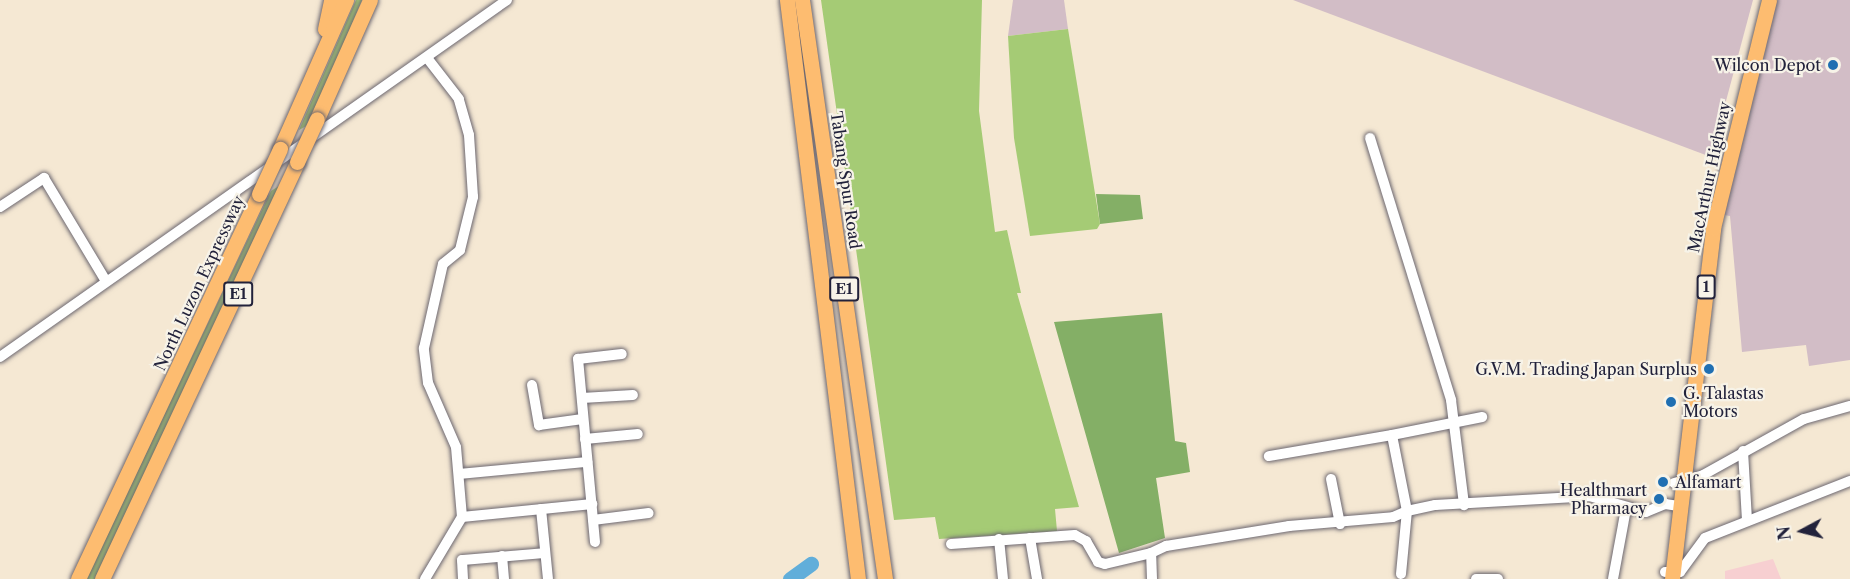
<!DOCTYPE html>
<html>
<head>
<meta charset="utf-8">
<style>
  body { margin:0 }
  #map { position:relative; width:1850px; height:579px; overflow:hidden; background:#f5e8d3; font-family:"Libre Caslon Text",serif }
  div>[style] { position:absolute }
  .built>* { inset:0; background:#f7cfd1 }
  .industrial>* { inset:0; background:#d2bdc6 }
  .green>* { inset:0; background:#a5cb75 }
  .forest>* { inset:0; background:#84af66 }
  .river>* { height:15px; margin:-7.5px; padding:0 7.5px; transform-origin:7.5px; border-radius:7.5px; background:#61aeda }
  .roads { filter:drop-shadow(0 0 2px #6c6770) drop-shadow(0 0 2px #6c6770) }
  .minor>* { height:10px; margin:-5px; padding:0 5px; transform-origin:5px; border-radius:5px; background:#fff }
  .highway>* { height:15px; margin:-7.5px; padding:0 7.5px; transform-origin:7.5px; border-radius:7.5px; background:#fdbc70 }
  .bridges { filter:drop-shadow(0 0 2px #6c6770) drop-shadow(0 0 2px #6c6770) }
  .highway-bridge>* { height:15px; margin:-7.5px; padding:0 7.5px; transform-origin:7.5px; border-radius:7.5px; background:#fdbc70 }
  .dots>* { width:16px; height:16px; translate:-50% -50%; box-sizing:border-box; border:3px solid #f7f3e8; border-radius:50% }
  span { translate:-50% -50%; white-space:nowrap; text-align:center; line-height:1.15; -webkit-text-stroke:4.5px #f7f3e8; paint-order:stroke }
  .shield-label span { padding:2px 4px; background:#f7f3e8; border:2px solid; border-radius:4px; -webkit-text-stroke-width:0 }
  .shield-label { font-size:15px; color:#22223b; font-weight:700 }
  .poi-label { font-size:16px; color:#22223b }
  .right { translate:-100% -50%; text-align:right }
  .left { translate:0 -50%; text-align:left }
  .street-label { font-size:16px; color:#22223b }
  .north { position:absolute; left:1772px; top:501px; width:60px; height:60px; -webkit-text-stroke:4px #f7f3e8; paint-order:stroke; rotate:263deg; font-size:16px; font-weight:700; line-height:24px; text-align:center; color:#22223b }
  .north::after { content:''; display:block; margin:auto; width:21px; height:27px; background:#22223b; clip-path:polygon(50% 0,100% 100%,50% 72%,0 100%) }
</style>
</head>
<body>
<div id="map">
  <div class="built">
    <div style="clip-path:polygon(1773px 559px,1781px 579px,1725px 579px,1725px 571px)"></div>
  </div>
  <div class="industrial">
    <div style="clip-path:polygon(1013px 0,1064px 0,1068px 29px,1008px 36px)"></div>
    <div style="clip-path:polygon(1293px 0,1753px 0,1711px 157px)"></div>
    <div style="clip-path:polygon(1776px 0,1850px 0,1850px 360px,1809px 366px,1806px 345px,1742px 352px,1730px 216px,1724px 215px)"></div>
  </div>
  <div class="green">
    <div style="clip-path:polygon(356px 0,362px 0,310px 124px,299px 130px)"></div>
    <div style="clip-path:polygon(821px 0,982px 0,979px 111px,995px 232px,1007px 230px,1021px 293px,1017px 293px,1079px 507px,1055px 509px,1057px 531px,939px 539px,935px 517px,894px 520px)"></div>
    <div style="clip-path:polygon(1068px 29px,1100px 224px,1097px 229px,1030px 236px,1014px 138px,1008px 36px)"></div>
    <div style="clip-path:polygon(282px 184px,95px 579px,86px 579px,271px 191px)"></div>
  </div>
  <div class="forest">
    <div style="clip-path:polygon(1096px 194px,1140px 195px,1143px 219px,1100px 224px)"></div>
    <div style="clip-path:polygon(1162px 313px,1175px 441px,1186px 443px,1190px 472px,1156px 478px,1165px 538px,1119px 553px,1054px 322px)"></div>
  </div>
  <div class="river">
    <div style="left:790px;top:579px;width:26px;rotate:-36deg"></div>
  </div>
  <div class="roads">
    <div class="minor">
      <div style="left:1370px;top:138px;width:274px;rotate:72.8deg"></div>
      <div style="left:1451px;top:400px;width:106px;rotate:82.9deg"></div>
      <div style="left:0;top:207px;width:53px;rotate:-33.4deg"></div>
      <div style="left:44px;top:178px;width:120px;rotate:59deg"></div>
      <div style="left:0;top:357px;width:620px;rotate:-35.15deg"></div>
      <div style="left:532px;top:385px;width:41px;rotate:80.1deg"></div>
      <div style="left:539px;top:425px;width:44px;rotate:-7.8deg"></div>
      <div style="left:582px;top:398px;width:51px;rotate:-3.4deg"></div>
      <div style="left:1392px;top:435px;width:92px;rotate:-11.3deg"></div>
      <div style="left:585px;top:439px;width:53px;rotate:-5.4deg"></div>
      <div style="left:1743px;top:451px;width:70px;rotate:86.7deg"></div>
      <div style="left:459px;top:474px;width:129px;rotate:-5.4deg"></div>
      <div style="left:1331px;top:479px;width:46px;rotate:78.7deg"></div>
      <div style="left:1674px;top:483px;width:30px;rotate:-15deg"></div>
      <div style="left:1703px;top:475px;width:115px;rotate:-29deg"></div>
      <div style="left:1804px;top:419px;width:48px;rotate:-15.8deg"></div>
      <div style="left:541px;top:509px;width:70px;rotate:84.3deg"></div>
      <div style="left:462px;top:517px;width:131px;rotate:-5.7deg"></div>
      <div style="left:593px;top:520px;width:56px;rotate:-7.1deg"></div>
      <div style="left:1030px;top:538px;width:42px;rotate:80.3deg"></div>
      <div style="left:999px;top:539px;width:40px;rotate:84.3deg"></div>
      <div style="left:595px;top:542px;width:184px;rotate:-95.3deg"></div>
      <div style="left:578px;top:359px;width:44px;rotate:-6.5deg"></div>
      <div style="left:951px;top:544px;width:124px;rotate:-4.2deg"></div>
      <div style="left:1075px;top:535px;width:13px;rotate:29deg"></div>
      <div style="left:1086px;top:541px;width:24px;rotate:60deg"></div>
      <div style="left:1098px;top:562px;width:7px;rotate:16deg"></div>
      <div style="left:1105px;top:564px;width:47px;rotate:-13.4deg"></div>
      <div style="left:502px;top:556px;width:23px;rotate:85deg"></div>
      <div style="left:1665px;top:572px;width:15px"></div>
      <div style="left:1680px;top:572px;width:42px;rotate:-53.7deg"></div>
      <div style="left:1705px;top:538px;width:156px;rotate:-21.5deg"></div>
      <div style="left:1401px;top:574px;width:63px;rotate:-84.6deg"></div>
      <div style="left:1407px;top:511px;width:29px;rotate:-12deg"></div>
      <div style="left:1435px;top:505px;width:154px;rotate:-3.3deg"></div>
      <div style="left:1589px;top:496px;width:59px;rotate:15.7deg"></div>
      <div style="left:1646px;top:512px;width:21px;rotate:-23deg"></div>
      <div style="left:1665px;top:504px;width:14px;rotate:8deg"></div>
      <div style="left:425px;top:579px;width:72px;rotate:-59.2deg"></div>
      <div style="left:462px;top:517px;width:70px;rotate:-94.9deg"></div>
      <div style="left:456px;top:447px;width:70px;rotate:-113.6deg"></div>
      <div style="left:428px;top:383px;width:35px;rotate:-97deg"></div>
      <div style="left:424px;top:348px;width:86px;rotate:-77.3deg"></div>
      <div style="left:443px;top:264px;width:22px;rotate:-39deg"></div>
      <div style="left:460px;top:250px;width:55px;rotate:-76.2deg"></div>
      <div style="left:473px;top:197px;width:62px;rotate:-93.7deg"></div>
      <div style="left:469px;top:135px;width:37px;rotate:-106deg"></div>
      <div style="left:459px;top:99px;width:51px;rotate:-127.8deg"></div>
      <div style="left:463px;top:579px;width:19px;rotate:-93deg"></div>
      <div style="left:462px;top:560px;width:83px;rotate:-4.8deg"></div>
      <div style="left:1152px;top:579px;width:26px;rotate:-92deg"></div>
      <div style="left:1151px;top:553px;width:17px;rotate:-25deg"></div>
      <div style="left:1166px;top:546px;width:125px;rotate:-9.2deg"></div>
      <div style="left:1289px;top:526px;width:104px;rotate:-4.9deg"></div>
      <div style="left:1393px;top:517px;width:15px;rotate:-23deg"></div>
      <div style="left:1407px;top:511px;width:77px;rotate:-101.2deg"></div>
      <div style="left:1392px;top:435px;width:125px;rotate:170.3deg"></div>
      <div style="left:1476px;top:579px;width:22px"></div>
      <div style="left:1613px;top:579px;width:71px;rotate:-79.5deg"></div>
    </div>
    <div class="highway">
      <div style="left:787px;top:0;width:583px;rotate:83.01deg"></div>
      <div style="left:802px;top:0;width:585px;rotate:81.84deg"></div>
      <div style="left:325px;top:29px;width:30px;rotate:-78deg"></div>
      <div style="left:317px;top:119px;width:130px;rotate:-66deg"></div>
      <div style="left:280px;top:149px;width:163px;rotate:-66.1deg"></div>
      <div style="left:78px;top:579px;width:425px;rotate:-64.8deg"></div>
      <div style="left:102px;top:579px;width:460px;rotate:-64.9deg"></div>
      <div style="left:1672px;top:579px;width:353px;rotate:-83.3deg"></div>
      <div style="left:1713px;top:228px;width:235px;rotate:-76.2deg"></div>
    </div>
  </div>
  <div class="bridges">
    <div class="highway-bridge">
      <div style="left:297px;top:162px;width:47px;rotate:-65.1deg"></div>
      <div style="left:259px;top:194px;width:50px;rotate:-65deg"></div>
    </div>
  </div>
  <div class="dots">
    <div style="left:1833px;top:65px;background:#1f6fb2"></div>
    <div style="left:1709px;top:369px;background:#1f6fb2"></div>
    <div style="left:1671px;top:402px;background:#1f6fb2"></div>
    <div style="left:1663px;top:482px;background:#1f6fb2"></div>
    <div style="left:1659px;top:499px;background:#1f6fb2"></div>
  </div>
  <div class="shield-label">
    <span style="left:1706px;top:287px">1</span>
    <span style="left:844px;top:289px">E1</span>
    <span style="left:238px;top:294px">E1</span>
  </div>
  <div class="poi-label">
    <span class="right" style="left:1821px;top:65px">Wilcon Depot</span>
    <span class="right" style="left:1697px;top:369px">G.V.M. Trading Japan Surplus</span>
    <span class="left" style="left:1683px;top:402px">G. Talastas<br>Motors</span>
    <span class="left" style="left:1675px;top:482px">Alfamart</span>
    <span class="right" style="left:1647px;top:499px">Healthmart<br>Pharmacy</span>
  </div>
  <div class="street-label">
    <span style="left:1709px;top:177px;rotate:-78deg">MacArthur Highway</span>
    <span style="left:846px;top:180px;rotate:82deg">Tabang Spur Road</span>
    <span style="left:199px;top:283px;rotate:-65deg">North Luzon Expressway</span>
  </div>
  <div class="north">N</div>
</div>
</body>
</html>
